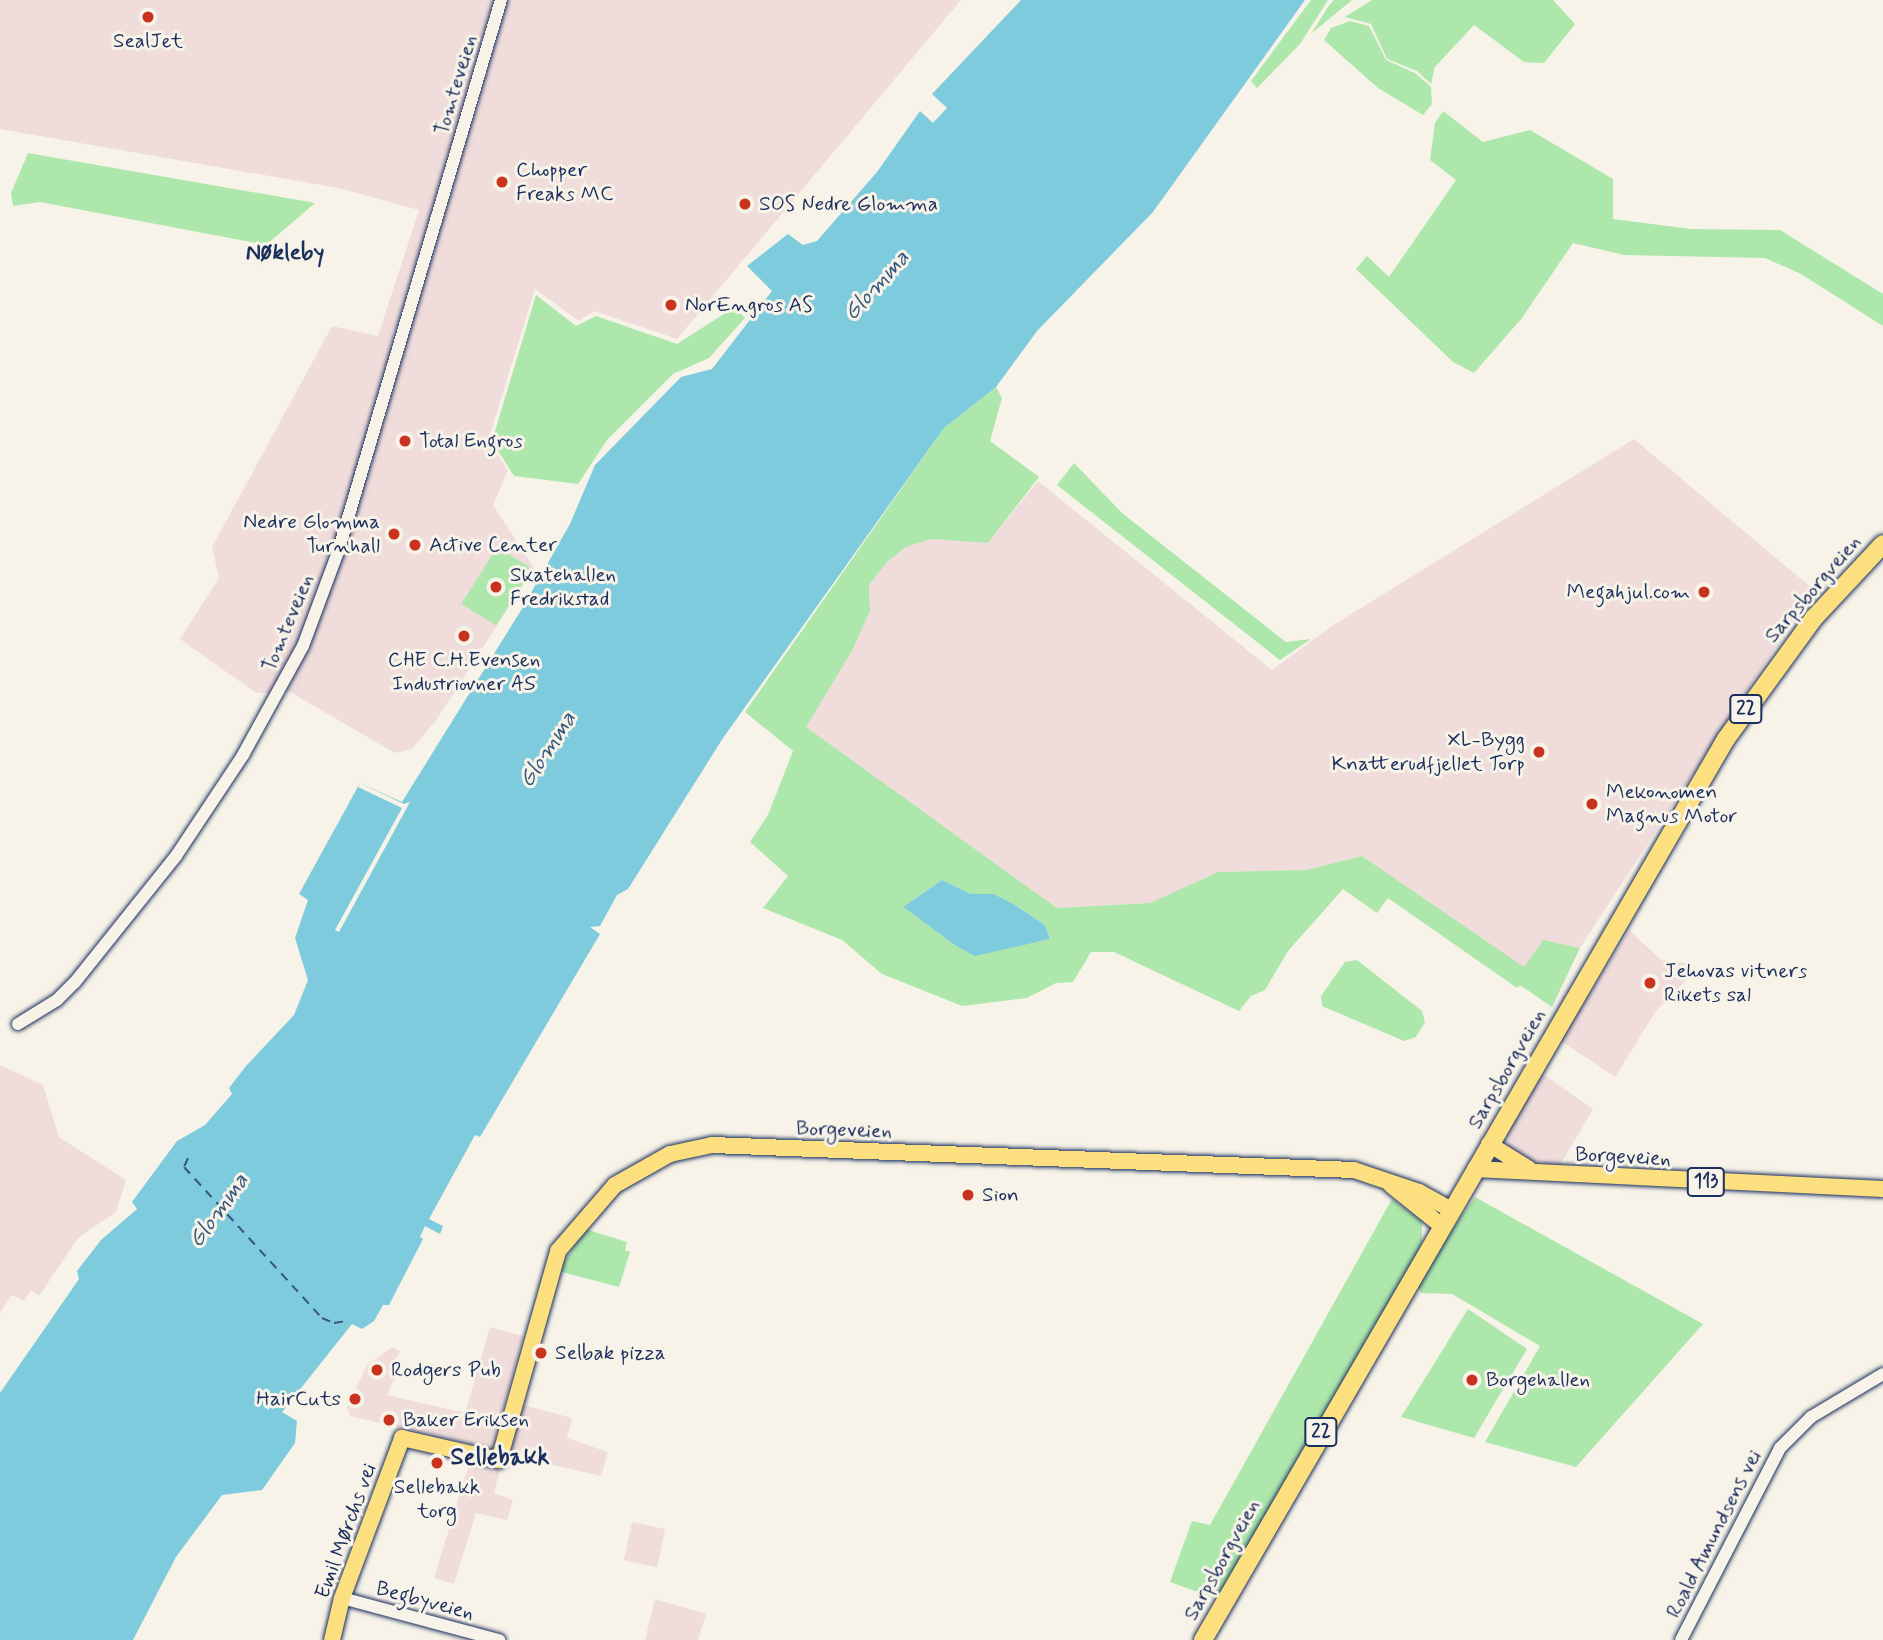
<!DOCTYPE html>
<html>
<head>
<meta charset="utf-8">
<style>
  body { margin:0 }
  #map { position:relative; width:1883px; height:1640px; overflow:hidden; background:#f7f3e8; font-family:Mynerve,sans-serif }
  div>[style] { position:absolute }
  .built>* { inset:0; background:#f0dddb; transform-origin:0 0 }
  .green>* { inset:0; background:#ade7ac; transform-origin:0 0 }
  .water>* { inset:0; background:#7ecbdd }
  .pier>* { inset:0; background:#f7f3e8 }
  .ferry>* { height:2px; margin-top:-1px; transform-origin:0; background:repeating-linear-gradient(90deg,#34567e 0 9px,transparent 0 16px) }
  .roads { filter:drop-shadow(0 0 2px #1b2f5e) drop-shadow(0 0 2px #1b2f5e) }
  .minor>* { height:12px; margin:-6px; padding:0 6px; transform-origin:6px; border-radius:6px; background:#f7f3e8 }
  .major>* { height:16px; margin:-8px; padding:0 8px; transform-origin:8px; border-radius:8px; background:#fce080 }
  .highway>* { height:18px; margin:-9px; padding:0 9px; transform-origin:9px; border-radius:9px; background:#fce080 }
  .dots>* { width:19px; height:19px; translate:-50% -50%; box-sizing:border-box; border:4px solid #f7f3e8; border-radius:50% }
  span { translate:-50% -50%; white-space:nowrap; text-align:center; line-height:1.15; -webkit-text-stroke:6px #f7f3e8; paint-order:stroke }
  .shield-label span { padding:2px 5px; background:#f7f3e8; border:2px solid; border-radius:5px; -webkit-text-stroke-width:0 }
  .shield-label { font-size:19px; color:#1b2f5e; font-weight:700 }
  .poi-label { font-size:21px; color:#1b2f5e }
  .left { translate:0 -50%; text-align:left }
  .right { translate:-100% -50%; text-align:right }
  .street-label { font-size:21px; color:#1b2f5e }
  .neighbourhood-label { font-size:23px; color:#1b2f5e; font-weight:700 }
  .water-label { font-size:23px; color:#34567e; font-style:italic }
  .quarter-label { font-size:24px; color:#1b2f5e; font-weight:700 }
</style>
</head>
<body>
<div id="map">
  <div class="built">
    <div style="clip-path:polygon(0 0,961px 0,677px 339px,594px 311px,579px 321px,535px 289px,488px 441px,508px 470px,493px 505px,534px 568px,437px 719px,412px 749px,395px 753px,290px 692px,256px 693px,180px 639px,219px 578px,212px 547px,332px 326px,378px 336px,419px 210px,338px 188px,0 129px)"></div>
    <div style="clip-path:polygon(1634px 439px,1813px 589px,1580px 948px,1543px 941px,1524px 968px,1362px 856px,1306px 870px,1218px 872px,1150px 903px,1057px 908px,805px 727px,852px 651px,870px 611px,869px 585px,887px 562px,906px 547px,931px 539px,988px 543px,1038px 481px,1272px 670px,1332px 626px)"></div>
    <div style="clip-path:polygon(1629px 930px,1661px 960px,1686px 963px,1695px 971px,1656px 1011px,1615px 1077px,1561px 1041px)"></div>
    <div style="clip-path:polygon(0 1065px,43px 1085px,59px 1137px,126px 1180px,116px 1212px,78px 1238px,39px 1296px,31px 1290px,24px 1301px,12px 1295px,0 1313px)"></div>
    <div style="clip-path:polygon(1540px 1072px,1593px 1109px,1559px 1167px,1521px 1158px,1511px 1151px,1507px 1140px,1508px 1128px)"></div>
    <div style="clip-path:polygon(490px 1327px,523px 1336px,492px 1449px,350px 1416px,347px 1407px,367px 1365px,392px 1347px,400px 1351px,388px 1374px,395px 1378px,387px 1395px,465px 1413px)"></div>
    <div style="clip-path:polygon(520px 1404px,572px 1418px,567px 1438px,608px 1452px,601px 1476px,513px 1456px,508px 1451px)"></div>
    <div style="clip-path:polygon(470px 1461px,500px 1469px,494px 1493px,513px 1500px,507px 1520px,476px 1513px,454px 1584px,434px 1578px)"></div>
    <div style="left:632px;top:1522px;width:34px;height:39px;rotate:12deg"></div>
    <div style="clip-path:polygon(655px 1599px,706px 1614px,698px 1640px,645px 1640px)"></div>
  </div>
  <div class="green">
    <div style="clip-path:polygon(1311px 0,1328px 0,1300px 44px,1257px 88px,1251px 81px)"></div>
    <div style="clip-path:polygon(1334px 0,1352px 0,1311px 34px,1328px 7px)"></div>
    <div style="clip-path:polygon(1372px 0,1553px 0,1575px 24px,1544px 63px,1524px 62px,1474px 25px,1435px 67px,1431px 84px,1417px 71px,1387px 59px,1371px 24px,1345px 17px)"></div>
    <div style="clip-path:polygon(1350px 21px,1369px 26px,1386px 60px,1415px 73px,1431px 87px,1432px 104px,1423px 115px,1378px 88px,1324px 40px,1331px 28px)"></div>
    <div style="clip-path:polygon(1443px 111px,1483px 142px,1530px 130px,1613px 179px,1613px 219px,1691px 229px,1780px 230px,1883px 294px,1883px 326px,1801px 274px,1765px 258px,1624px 255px,1573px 243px,1522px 318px,1474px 373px,1453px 362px,1356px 269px,1367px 256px,1389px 277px,1456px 180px,1430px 160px,1435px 123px)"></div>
    <div style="clip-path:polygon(28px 153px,315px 203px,266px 245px,40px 202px,13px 206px,11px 193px)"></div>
    <div style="clip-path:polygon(536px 295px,576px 326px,596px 316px,677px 344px,735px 307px,745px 318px,709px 358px,673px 374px,607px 440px,578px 484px,514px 476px,492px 441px)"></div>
    <div style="clip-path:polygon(evenodd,996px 387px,1002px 398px,990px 441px,1039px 477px,988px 543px,931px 539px,906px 547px,887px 562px,869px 585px,870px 611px,852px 651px,806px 727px,1057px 908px,1150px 903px,1218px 872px,1306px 870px,1362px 856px,1524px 967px,1543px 940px,1580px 948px,1552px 1007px,1520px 985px,1517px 988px,1388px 898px,1377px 913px,1343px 889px,1288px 951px,1265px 990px,1251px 996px,1239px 1011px,1114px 952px,1091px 952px,1073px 982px,1056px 983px,1027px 998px,962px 1006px,882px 974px,842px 940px,763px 908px,788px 876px,750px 842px,768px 815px,793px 751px,745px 712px,944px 428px,996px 387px,942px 880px,971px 894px,994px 894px,1015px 905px,1045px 925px,1050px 939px,975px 955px,956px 946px,903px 907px,942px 880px)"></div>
    <div style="clip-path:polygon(1074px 463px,1122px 513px,1286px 642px,1311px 639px,1280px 660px,1057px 485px)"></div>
    <div style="left:497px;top:547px;width:41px;height:67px;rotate:32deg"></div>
    <div style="clip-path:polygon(1357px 960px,1422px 1011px,1425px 1022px,1416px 1037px,1404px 1041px,1322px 1006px,1321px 996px,1345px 962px)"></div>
    <div style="clip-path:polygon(1475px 1197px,1703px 1324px,1576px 1467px,1485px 1442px,1540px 1346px,1452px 1294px,1421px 1293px,1416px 1281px)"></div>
    <div style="clip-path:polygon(1392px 1199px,1422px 1221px,1422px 1244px,1414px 1259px,1217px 1599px,1170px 1582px,1192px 1521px,1210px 1525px)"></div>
    <div style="clip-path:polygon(585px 1229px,627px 1242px,625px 1250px,630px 1252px,619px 1287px,558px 1271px)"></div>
    <div style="clip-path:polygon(1468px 1309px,1527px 1349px,1474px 1438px,1401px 1417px)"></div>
  </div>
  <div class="water">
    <div style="clip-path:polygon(1021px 0,1305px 0,1153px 212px,1037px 331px,996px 387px,944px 428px,723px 738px,628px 889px,617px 895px,600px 926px,590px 927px,600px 934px,480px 1137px,475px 1135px,429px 1219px,443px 1226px,440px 1234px,425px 1226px,420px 1237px,423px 1239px,389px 1305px,383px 1305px,374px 1321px,362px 1329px,352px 1324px,282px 1412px,297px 1421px,295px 1443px,262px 1490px,222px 1495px,176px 1557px,133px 1640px,0 1640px,0 1393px,79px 1279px,77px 1271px,101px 1240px,137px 1209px,132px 1202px,177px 1141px,205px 1125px,232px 1094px,229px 1088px,246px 1066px,294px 1015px,308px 980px,295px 938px,308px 900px,299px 894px,360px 783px,402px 802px,520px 612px,570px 524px,595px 465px,681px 377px,712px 369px,772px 291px,747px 266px,788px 234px,803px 245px,817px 241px,877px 172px,920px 111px,933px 123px,947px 108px,932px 94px)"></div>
    <div style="clip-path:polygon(942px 880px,971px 894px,994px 894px,1015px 905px,1045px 925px,1050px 939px,975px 956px,956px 946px,903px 907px)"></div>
  </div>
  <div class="pier">
    <div style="clip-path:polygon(360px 783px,404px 804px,410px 802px,339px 932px,335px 930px,402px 808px,358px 787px)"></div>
  </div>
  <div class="ferry">
    <div style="left:188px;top:1158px;width:10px;rotate:114deg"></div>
    <div style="left:184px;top:1167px;width:205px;rotate:47.6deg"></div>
    <div style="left:322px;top:1318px;width:13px;rotate:23deg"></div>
    <div style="left:334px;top:1323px;width:12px;rotate:-9deg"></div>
  </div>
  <div class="roads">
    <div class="minor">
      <div style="left:18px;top:1024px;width:46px;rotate:-31.6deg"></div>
      <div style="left:57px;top:1000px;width:25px;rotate:-45deg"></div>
      <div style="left:75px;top:982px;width:161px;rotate:-51.3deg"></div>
      <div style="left:176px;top:856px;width:121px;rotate:-56.4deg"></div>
      <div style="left:243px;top:755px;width:124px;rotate:-61.2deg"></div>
      <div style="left:303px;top:646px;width:100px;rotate:-69.6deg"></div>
      <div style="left:338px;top:552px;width:576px;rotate:-73.55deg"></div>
      <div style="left:342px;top:1598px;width:163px;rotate:15deg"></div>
      <div style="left:1681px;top:1640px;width:216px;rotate:-62.7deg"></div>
      <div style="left:1780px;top:1448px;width:44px;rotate:-45deg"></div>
      <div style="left:1811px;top:1417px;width:84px;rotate:-30.8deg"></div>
    </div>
    <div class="major">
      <div style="left:1489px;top:1144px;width:47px;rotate:32deg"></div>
      <div style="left:1475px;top:1169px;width:408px;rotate:2.8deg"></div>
      <div style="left:1391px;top:1185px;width:65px;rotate:38.8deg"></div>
      <div style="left:332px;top:1640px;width:43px;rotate:-76.6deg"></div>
      <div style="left:342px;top:1598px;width:171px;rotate:-69.4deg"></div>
      <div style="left:402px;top:1438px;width:99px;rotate:12.8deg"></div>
      <div style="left:499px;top:1460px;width:217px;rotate:-74.2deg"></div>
      <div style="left:558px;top:1251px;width:87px;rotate:-49.2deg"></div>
      <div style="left:615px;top:1185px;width:63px;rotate:-29.4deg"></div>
      <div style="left:670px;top:1154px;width:43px;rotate:-12.1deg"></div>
      <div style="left:712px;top:1145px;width:642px;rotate:2.23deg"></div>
      <div style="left:1354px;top:1170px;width:69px;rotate:18.7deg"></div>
      <div style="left:1419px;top:1192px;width:38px;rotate:29deg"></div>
    </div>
    <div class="highway">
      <div style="left:1203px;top:1640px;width:1042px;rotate:-59.87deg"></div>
      <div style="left:1726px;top:739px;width:150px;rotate:-54deg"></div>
      <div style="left:1814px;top:618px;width:101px;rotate:-47deg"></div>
    </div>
  </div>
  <div class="dots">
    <div style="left:148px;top:17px;background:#c8321e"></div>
    <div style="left:502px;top:182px;background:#c8321e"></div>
    <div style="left:745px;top:204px;background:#c8321e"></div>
    <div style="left:671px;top:305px;background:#c8321e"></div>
    <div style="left:405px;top:441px;background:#c8321e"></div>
    <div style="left:394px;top:534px;background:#c8321e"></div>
    <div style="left:415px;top:545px;background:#c8321e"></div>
    <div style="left:496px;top:587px;background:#c8321e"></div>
    <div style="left:1704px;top:592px;background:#c8321e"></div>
    <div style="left:464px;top:636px;background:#c8321e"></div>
    <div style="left:1539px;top:752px;background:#c8321e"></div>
    <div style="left:1592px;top:804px;background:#c8321e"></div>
    <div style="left:1650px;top:983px;background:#c8321e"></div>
    <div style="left:968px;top:1195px;background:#c8321e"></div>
    <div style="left:541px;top:1353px;background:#c8321e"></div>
    <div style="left:377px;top:1370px;background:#c8321e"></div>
    <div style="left:1472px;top:1380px;background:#c8321e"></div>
    <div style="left:355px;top:1399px;background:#c8321e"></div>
    <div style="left:389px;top:1420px;background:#c8321e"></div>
    <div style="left:437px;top:1463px;background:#c8321e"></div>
  </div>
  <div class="shield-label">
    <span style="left:1746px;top:709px">22</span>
    <span style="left:1706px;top:1182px">113</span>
    <span style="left:1321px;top:1432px">22</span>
  </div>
  <div class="poi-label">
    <span style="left:148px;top:41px">SealJet</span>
    <span class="left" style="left:516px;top:182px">Chopper<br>Freaks MC</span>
    <span class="left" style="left:759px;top:204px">SOS Nedre Glomma</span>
    <span class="left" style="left:685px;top:305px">NorEngros AS</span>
    <span class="left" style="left:419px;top:441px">Total Engros</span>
    <span class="right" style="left:380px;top:534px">Nedre Glomma<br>Turnhall</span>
    <span class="left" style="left:429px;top:545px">Active Center</span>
    <span class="left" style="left:510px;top:587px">Skatehallen<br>Fredrikstad</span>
    <span class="right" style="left:1690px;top:592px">Megahjul.com</span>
    <span style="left:464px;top:672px">CHE C.H.Evensen<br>Industriovner AS</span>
    <span class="right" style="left:1525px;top:752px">XL-Bygg<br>Knatterudfjellet Torp</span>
    <span class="left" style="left:1606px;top:804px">Mekonomen<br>Magnus Motor</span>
    <span class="left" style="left:1664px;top:983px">Jehovas vitners<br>Rikets sal</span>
    <span class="left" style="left:982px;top:1195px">Sion</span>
    <span class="left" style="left:555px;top:1353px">Selbak pizza</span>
    <span class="left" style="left:391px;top:1370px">Rodgers Pub</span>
    <span class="left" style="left:1486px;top:1380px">Borgehallen</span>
    <span class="right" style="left:341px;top:1399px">HairCuts</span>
    <span class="left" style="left:403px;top:1420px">Baker Eriksen</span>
    <span style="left:437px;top:1499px">Sellebakk<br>torg</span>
  </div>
  <div class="street-label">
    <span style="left:456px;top:85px;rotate:-73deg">Tomteveien</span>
    <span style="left:1813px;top:589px;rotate:-49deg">Sarpsborgveien</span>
    <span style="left:288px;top:623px;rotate:-67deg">Tomteveien</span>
    <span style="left:1507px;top:1069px;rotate:-60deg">Sarpsborgveien</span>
    <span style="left:844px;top:1130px;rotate:2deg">Borgeveien</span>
    <span style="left:1623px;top:1157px;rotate:3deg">Borgeveien</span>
    <span style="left:346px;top:1531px;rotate:-70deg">Emil Mørchs vei</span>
    <span style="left:1714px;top:1534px;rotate:-63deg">Roald Amundsens vei</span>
    <span style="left:1222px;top:1560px;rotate:-61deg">Sarpsborgveien</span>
    <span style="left:425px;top:1601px;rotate:15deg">Begbyveien</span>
  </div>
  <div class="neighbourhood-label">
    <span style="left:285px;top:253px">Nøkleby</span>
  </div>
  <div class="water-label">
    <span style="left:877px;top:286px;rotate:-48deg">Glomma</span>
    <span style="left:548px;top:750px;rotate:-57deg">Glomma</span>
    <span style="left:219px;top:1211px;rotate:-54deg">Glomma</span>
  </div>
  <div class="quarter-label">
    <span style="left:500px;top:1458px">Sellebakk</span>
  </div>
</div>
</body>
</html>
